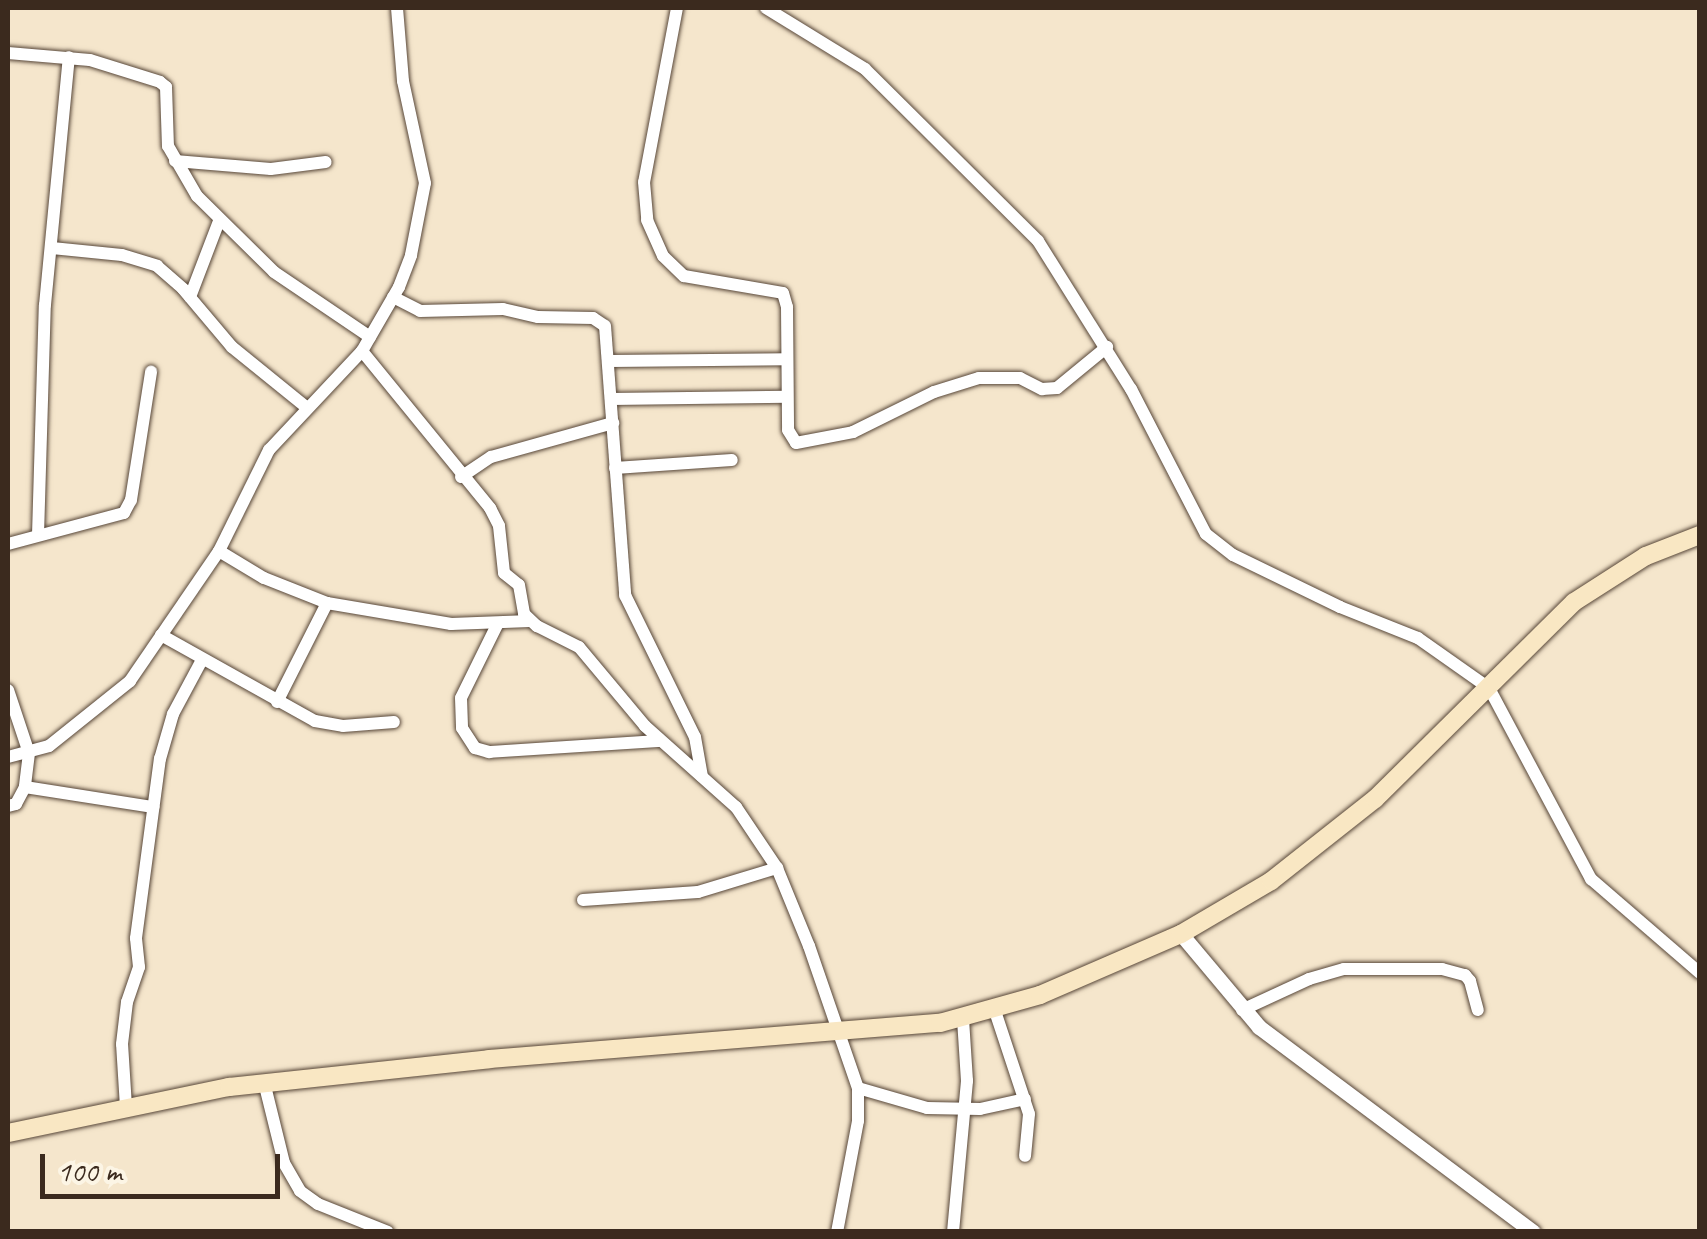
<!DOCTYPE html>
<html>
<head>
<meta charset="utf-8">
<style>
  body { margin:0 }
  #map { position:relative; width:1707px; height:1239px; overflow:hidden; background:#f5e6cc; font-family:Caveat,sans-serif }
  div>[style] { position:absolute }
  .roads { filter:drop-shadow(0 0 2px #574638) drop-shadow(0 0 2px #574638) }
  .minor>* { height:12px; margin:-6px; padding:0 6px; transform-origin:6px; border-radius:6px; background:#fff }
  .tertiary>* { height:15px; margin:-7.5px; padding:0 7.5px; transform-origin:7.5px; border-radius:7.5px; background:#fff }
  .secondary>* { height:18px; margin:-9px; padding:0 9px; transform-origin:9px; border-radius:9px; background:#f9e7c3 }
  span { translate:-50% -50%; white-space:nowrap; text-align:center; line-height:1.15; -webkit-text-stroke:8px #fcf5e5; paint-order:stroke }
  .frame { position:absolute; inset:0; border:10px solid #3b2a1e; pointer-events:none }
  .scale { position:absolute; left:40px; top:1154px; width:240px; height:45px; box-sizing:border-box; border:5px solid #3b2a1e; border-top:0; padding-left:12px; font-size:30px; line-height:35px; white-space:nowrap; color:#3b2a1e; -webkit-text-stroke:8px #fcf5e5; paint-order:stroke }
</style>
</head>
<body>
<div id="map">
  <div class="roads">
    <div class="minor">
      <div style="left:677px;top:8px;width:177px;rotate:100.7deg"></div>
      <div style="left:644px;top:182px;width:38px;rotate:85deg"></div>
      <div style="left:647px;top:220px;width:39px;rotate:66deg"></div>
      <div style="left:663px;top:256px;width:29px;rotate:44deg"></div>
      <div style="left:684px;top:276px;width:100px;rotate:9.7deg"></div>
      <div style="left:783px;top:293px;width:15px;rotate:74deg"></div>
      <div style="left:787px;top:307px;width:123px;rotate:89.5deg"></div>
      <div style="left:788px;top:430px;width:15px;rotate:58deg"></div>
      <div style="left:796px;top:443px;width:58px;rotate:-10.9deg"></div>
      <div style="left:853px;top:432px;width:90px;rotate:-26.3deg"></div>
      <div style="left:934px;top:392px;width:47px;rotate:-17.3deg"></div>
      <div style="left:979px;top:378px;width:41px"></div>
      <div style="left:1020px;top:378px;width:25px;rotate:27deg"></div>
      <div style="left:1042px;top:389px;width:15px;rotate:-4deg"></div>
      <div style="left:1057px;top:388px;width:65px;rotate:-39.4deg"></div>
      <div style="left:766px;top:8px;width:116px;rotate:31.6deg"></div>
      <div style="left:865px;top:69px;width:244px;rotate:44.8deg"></div>
      <div style="left:1038px;top:241px;width:175px;rotate:57.9deg"></div>
      <div style="left:1131px;top:389px;width:163px;rotate:62.7deg"></div>
      <div style="left:1206px;top:534px;width:34px;rotate:38deg"></div>
      <div style="left:1233px;top:555px;width:119px;rotate:25.9deg"></div>
      <div style="left:1340px;top:607px;width:84px;rotate:21.7deg"></div>
      <div style="left:1418px;top:638px;width:87px;rotate:35.2deg"></div>
      <div style="left:1489px;top:688px;width:217px;rotate:61.9deg"></div>
      <div style="left:1591px;top:879px;width:144px;rotate:40.8deg"></div>
      <div style="left:8px;top:53px;width:82px;rotate:4.9deg"></div>
      <div style="left:90px;top:60px;width:73px;rotate:17.4deg"></div>
      <div style="left:160px;top:82px;width:8px;rotate:40deg"></div>
      <div style="left:166px;top:87px;width:59px;rotate:88.1deg"></div>
      <div style="left:168px;top:146px;width:58px;rotate:59.9deg"></div>
      <div style="left:197px;top:196px;width:108px;rotate:44.6deg"></div>
      <div style="left:274px;top:272px;width:116px;rotate:34.1deg"></div>
      <div style="left:175px;top:161px;width:96px;rotate:4.8deg"></div>
      <div style="left:271px;top:169px;width:55px;rotate:-7.3deg"></div>
      <div style="left:52px;top:248px;width:70px;rotate:5.7deg"></div>
      <div style="left:122px;top:255px;width:37px;rotate:17deg"></div>
      <div style="left:157px;top:266px;width:35px;rotate:41deg"></div>
      <div style="left:183px;top:289px;width:76px;rotate:49.8deg"></div>
      <div style="left:232px;top:347px;width:95px;rotate:39deg"></div>
      <div style="left:190px;top:297px;width:81px;rotate:-69.1deg"></div>
      <div style="left:393px;top:297px;width:30px;rotate:27deg"></div>
      <div style="left:420px;top:311px;width:83px;rotate:-1.4deg"></div>
      <div style="left:503px;top:309px;width:36px;rotate:13deg"></div>
      <div style="left:538px;top:317px;width:55px;rotate:1deg"></div>
      <div style="left:593px;top:318px;width:14px;rotate:34deg"></div>
      <div style="left:605px;top:326px;width:270px;rotate:85.7deg"></div>
      <div style="left:625px;top:595px;width:158px;rotate:63.8deg"></div>
      <div style="left:695px;top:737px;width:40px;rotate:80deg"></div>
      <div style="left:362px;top:351px;width:203px;rotate:50.8deg"></div>
      <div style="left:490px;top:508px;width:20px;rotate:63deg"></div>
      <div style="left:499px;top:526px;width:47px;rotate:83.9deg"></div>
      <div style="left:504px;top:573px;width:19px;rotate:39deg"></div>
      <div style="left:519px;top:585px;width:29px;rotate:80deg"></div>
      <div style="left:524px;top:614px;width:18px;rotate:43deg"></div>
      <div style="left:537px;top:626px;width:47px;rotate:26.6deg"></div>
      <div style="left:579px;top:647px;width:103px;rotate:50.1deg"></div>
      <div style="left:645px;top:726px;width:122px;rotate:41.7deg"></div>
      <div style="left:736px;top:807px;width:73px;rotate:56.1deg"></div>
      <div style="left:777px;top:868px;width:84px;rotate:67.7deg"></div>
      <div style="left:809px;top:946px;width:150px;rotate:71deg"></div>
      <div style="left:858px;top:1088px;width:33px;rotate:90deg"></div>
      <div style="left:858px;top:1121px;width:113px;rotate:100.7deg"></div>
      <div style="left:610px;top:361px;width:177px;rotate:-0.6deg"></div>
      <div style="left:611px;top:399px;width:176px;rotate:-0.7deg"></div>
      <div style="left:615px;top:468px;width:117px;rotate:-3.9deg"></div>
      <div style="left:461px;top:477px;width:36px;rotate:-34deg"></div>
      <div style="left:491px;top:457px;width:127px;rotate:-15.6deg"></div>
      <div style="left:38px;top:535px;width:230px;rotate:-88.3deg"></div>
      <div style="left:45px;top:305px;width:249px;rotate:-84.5deg"></div>
      <div style="left:8px;top:544px;width:120px;rotate:-15deg"></div>
      <div style="left:124px;top:513px;width:15px;rotate:-62deg"></div>
      <div style="left:131px;top:500px;width:130px;rotate:-81.1deg"></div>
      <div style="left:219px;top:551px;width:52px;rotate:31deg"></div>
      <div style="left:264px;top:578px;width:68px;rotate:21.6deg"></div>
      <div style="left:327px;top:603px;width:126px;rotate:9.6deg"></div>
      <div style="left:451px;top:624px;width:79px;rotate:-2.2deg"></div>
      <div style="left:497px;top:625px;width:81px;rotate:116.3deg"></div>
      <div style="left:461px;top:698px;width:30px;rotate:88deg"></div>
      <div style="left:462px;top:728px;width:24px;rotate:57deg"></div>
      <div style="left:475px;top:748px;width:15px;rotate:16deg"></div>
      <div style="left:489px;top:752px;width:171px;rotate:-3.7deg"></div>
      <div style="left:161px;top:635px;width:176px;rotate:29.2deg"></div>
      <div style="left:315px;top:721px;width:28px;rotate:10deg"></div>
      <div style="left:343px;top:726px;width:51px;rotate:-4.5deg"></div>
      <div style="left:8px;top:690px;width:66px;rotate:71.6deg"></div>
      <div style="left:29px;top:753px;width:34px;rotate:97deg"></div>
      <div style="left:25px;top:787px;width:19px;rotate:118deg"></div>
      <div style="left:16px;top:804px;width:8px;rotate:166deg"></div>
      <div style="left:277px;top:702px;width:111px;rotate:-63.2deg"></div>
      <div style="left:8px;top:757px;width:42px;rotate:-15deg"></div>
      <div style="left:49px;top:746px;width:104px;rotate:-38.7deg"></div>
      <div style="left:130px;top:681px;width:158px;rotate:-55.6deg"></div>
      <div style="left:219px;top:551px;width:113px;rotate:-63.7deg"></div>
      <div style="left:269px;top:450px;width:136px;rotate:-46.8deg"></div>
      <div style="left:362px;top:351px;width:74px;rotate:-60deg"></div>
      <div style="left:399px;top:287px;width:34px;rotate:-69deg"></div>
      <div style="left:411px;top:255px;width:73px;rotate:-79deg"></div>
      <div style="left:425px;top:183px;width:104px;rotate:-102.2deg"></div>
      <div style="left:403px;top:81px;width:73px;rotate:-94.7deg"></div>
      <div style="left:25px;top:787px;width:130px;rotate:8.9deg"></div>
      <div style="left:583px;top:900px;width:115px;rotate:-4deg"></div>
      <div style="left:698px;top:892px;width:83px;rotate:-16.9deg"></div>
      <div style="left:1242px;top:1010px;width:74px;rotate:-24.8deg"></div>
      <div style="left:1309px;top:979px;width:36px;rotate:-16deg"></div>
      <div style="left:1344px;top:969px;width:98px"></div>
      <div style="left:1442px;top:969px;width:24px;rotate:15deg"></div>
      <div style="left:1465px;top:975px;width:8px;rotate:50deg"></div>
      <div style="left:1470px;top:981px;width:30px;rotate:75deg"></div>
      <div style="left:995px;top:1011px;width:108px;rotate:71.7deg"></div>
      <div style="left:1029px;top:1114px;width:42px;rotate:95.4deg"></div>
      <div style="left:264px;top:1082px;width:83px;rotate:76.1deg"></div>
      <div style="left:284px;top:1163px;width:32px;rotate:60deg"></div>
      <div style="left:300px;top:1191px;width:22px;rotate:36deg"></div>
      <div style="left:318px;top:1204px;width:75px;rotate:21.8deg"></div>
      <div style="left:858px;top:1088px;width:72px;rotate:16.2deg"></div>
      <div style="left:927px;top:1108px;width:53px;rotate:1.1deg"></div>
      <div style="left:980px;top:1109px;width:46px;rotate:-12.5deg"></div>
      <div style="left:126px;top:1107px;width:63px;rotate:-93.6deg"></div>
      <div style="left:122px;top:1044px;width:42px;rotate:-83.2deg"></div>
      <div style="left:127px;top:1002px;width:37px;rotate:-71deg"></div>
      <div style="left:139px;top:967px;width:29px;rotate:-96deg"></div>
      <div style="left:136px;top:938px;width:181px;rotate:-82.4deg"></div>
      <div style="left:160px;top:759px;width:47px;rotate:-73.9deg"></div>
      <div style="left:173px;top:714px;width:61px;rotate:-61.8deg"></div>
      <div style="left:953px;top:1232px;width:152px;rotate:-84.7deg"></div>
      <div style="left:967px;top:1081px;width:62px;rotate:-93.7deg"></div>
    </div>
    <div class="tertiary">
      <div style="left:1181px;top:934px;width:121px;rotate:50deg"></div>
      <div style="left:1259px;top:1027px;width:342px;rotate:36.8deg"></div>
    </div>
    <div class="secondary">
      <div style="left:8px;top:1133px;width:226px;rotate:-11.8deg"></div>
      <div style="left:229px;top:1087px;width:262px;rotate:-6.1deg"></div>
      <div style="left:489px;top:1059px;width:452px;rotate:-4.6deg"></div>
      <div style="left:940px;top:1023px;width:104px;rotate:-15.6deg"></div>
      <div style="left:1040px;top:995px;width:154px;rotate:-23.4deg"></div>
      <div style="left:1181px;top:934px;width:104px;rotate:-30.5deg"></div>
      <div style="left:1271px;top:881px;width:132px;rotate:-38.3deg"></div>
      <div style="left:1375px;top:799px;width:280px;rotate:-44.7deg"></div>
      <div style="left:1574px;top:602px;width:85px;rotate:-32.6deg"></div>
      <div style="left:1646px;top:556px;width:58px;rotate:-21.3deg"></div>
    </div>
  </div>
  <div class="frame"></div>
  <div class="scale">100 m</div>
</div>
</body>
</html>
